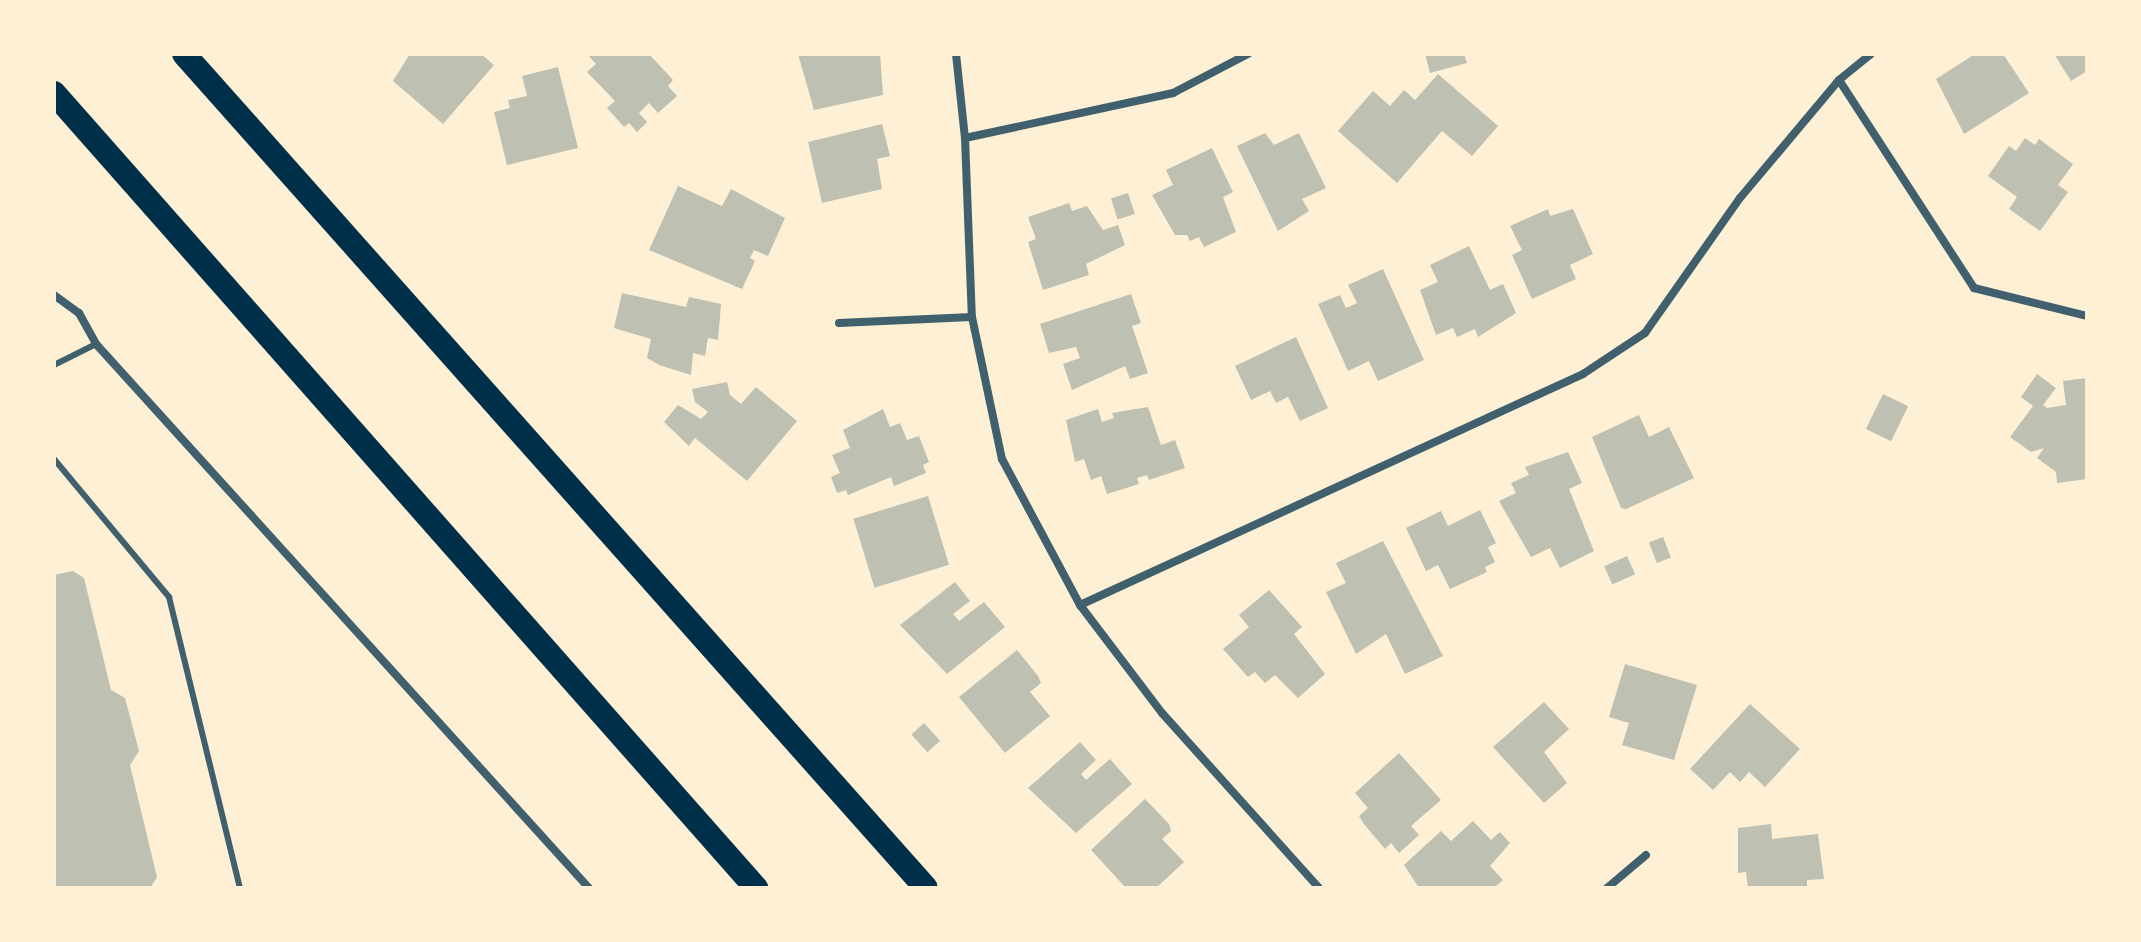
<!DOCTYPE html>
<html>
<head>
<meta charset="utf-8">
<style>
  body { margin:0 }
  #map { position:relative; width:2141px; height:942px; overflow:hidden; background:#fdf0d5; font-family:"Titillium Web",sans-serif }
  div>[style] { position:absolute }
  .building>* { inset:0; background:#bec0b2; transform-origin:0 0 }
  .service>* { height:6px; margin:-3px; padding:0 3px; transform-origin:3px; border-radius:3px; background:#3f606c }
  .minor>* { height:8px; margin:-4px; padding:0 4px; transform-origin:4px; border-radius:4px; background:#3f606c }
  .motorway>* { height:24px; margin:-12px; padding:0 12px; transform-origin:12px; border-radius:12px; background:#003049 }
  span { translate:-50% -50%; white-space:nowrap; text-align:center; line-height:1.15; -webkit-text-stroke:8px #fdf0d5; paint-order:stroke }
  .frame { position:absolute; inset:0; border:56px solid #fdf0d5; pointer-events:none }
</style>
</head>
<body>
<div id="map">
  <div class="building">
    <div style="clip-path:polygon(410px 54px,481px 54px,494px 65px,443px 124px,393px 81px)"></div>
    <div style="clip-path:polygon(587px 54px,649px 54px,673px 80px,668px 86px,677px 96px,658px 113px,649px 103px,639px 113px,647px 122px,637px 132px,629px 123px,624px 127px,607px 108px,615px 101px,587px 72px,596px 64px)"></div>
    <div style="clip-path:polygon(798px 54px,880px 54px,883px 95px,814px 110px)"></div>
    <div style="clip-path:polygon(1425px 54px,1464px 54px,1467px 63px,1430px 73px)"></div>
    <div style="clip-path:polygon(1975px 54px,2003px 54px,2029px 93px,1964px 134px,1936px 79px)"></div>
    <div style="clip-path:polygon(2054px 54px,2087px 54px,2087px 71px,2071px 81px)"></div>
    <div style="clip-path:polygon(558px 67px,578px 148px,507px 165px,494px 112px,510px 108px,508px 100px,527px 96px,522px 76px)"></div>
    <div style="clip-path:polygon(1438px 74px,1498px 126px,1472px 156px,1442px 131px,1397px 183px,1338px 131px,1373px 91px,1390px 106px,1404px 90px,1415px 100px)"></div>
    <div style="clip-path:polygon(882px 124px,890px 156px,877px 159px,882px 189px,822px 203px,808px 142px)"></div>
    <div style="clip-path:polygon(1265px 133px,1274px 145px,1299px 133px,1326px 188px,1302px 199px,1309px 211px,1278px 231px,1237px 146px)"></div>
    <div style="clip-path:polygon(2025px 138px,2035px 145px,2039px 139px,2073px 164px,2058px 185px,2068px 192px,2040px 231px,2009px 209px,2017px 197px,1988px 176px,2009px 146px,2016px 151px)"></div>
    <div style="clip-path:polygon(1212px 148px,1233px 192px,1223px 197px,1236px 232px,1204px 247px,1199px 237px,1190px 241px,1187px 235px,1175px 235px,1152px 195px,1173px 185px,1166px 170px)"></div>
    <div style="clip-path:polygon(678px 186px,722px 206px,731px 189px,785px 218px,768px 256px,754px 250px,750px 258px,755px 261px,742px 289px,649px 250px)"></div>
    <div style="left:1128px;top:193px;width:22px;height:18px;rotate:72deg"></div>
    <div style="clip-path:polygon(1069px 203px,1072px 211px,1087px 206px,1103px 230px,1118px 225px,1125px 245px,1086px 264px,1089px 275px,1043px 290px,1028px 242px,1036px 239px,1028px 217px)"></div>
    <div style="clip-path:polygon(1548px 209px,1550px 216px,1573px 209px,1593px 254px,1570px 265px,1576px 279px,1532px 299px,1512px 255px,1522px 250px,1510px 226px)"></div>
    <div style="clip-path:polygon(1469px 246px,1490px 290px,1503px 284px,1516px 313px,1478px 337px,1475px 329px,1457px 337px,1453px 328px,1436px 335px,1420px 290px,1438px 282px,1430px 265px)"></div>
    <div style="clip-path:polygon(1383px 269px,1424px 360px,1378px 381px,1369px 361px,1348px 371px,1318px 304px,1340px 295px,1346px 308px,1357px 303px,1348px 285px)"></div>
    <div style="clip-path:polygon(622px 293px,686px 307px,689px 297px,721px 304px,718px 340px,708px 338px,705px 356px,693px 353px,691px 375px,659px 365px,647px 358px,651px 339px,614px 328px)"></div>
    <div style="clip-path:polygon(1131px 294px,1141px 323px,1132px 326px,1148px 373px,1130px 379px,1125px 366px,1072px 390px,1063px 364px,1080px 358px,1076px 347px,1049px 353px,1040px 324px)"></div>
    <div style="clip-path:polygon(1296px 337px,1328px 408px,1300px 421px,1288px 397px,1276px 403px,1270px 391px,1251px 400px,1235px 366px)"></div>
    <div style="clip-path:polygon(2037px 374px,2056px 388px,2043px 405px,2047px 408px,2066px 405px,2063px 381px,2087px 378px,2087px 479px,2057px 483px,2056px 472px,2037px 458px,2044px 448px,2031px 452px,2010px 437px,2033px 406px,2021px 397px)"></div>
    <div style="clip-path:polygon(727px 382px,730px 395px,741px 404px,756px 387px,797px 421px,747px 481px,695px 438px,689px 446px,664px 422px,678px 405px,701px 419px,708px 412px,695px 402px,692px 389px)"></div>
    <div style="left:1883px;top:394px;width:28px;height:39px;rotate:26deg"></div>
    <div style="clip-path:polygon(1148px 407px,1161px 445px,1175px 440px,1185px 468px,1149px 480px,1147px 475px,1137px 478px,1139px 484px,1107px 494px,1101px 476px,1091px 480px,1084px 459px,1075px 462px,1066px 420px,1098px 409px,1102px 422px,1114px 418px,1112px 413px)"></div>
    <div style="clip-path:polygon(883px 409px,890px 427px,900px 423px,907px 440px,919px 436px,929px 462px,923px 465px,926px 473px,894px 486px,891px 477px,848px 495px,846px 490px,837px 493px,831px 477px,840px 473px,832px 455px,850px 448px,843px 430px)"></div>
    <div style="clip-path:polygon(1639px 415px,1649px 437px,1669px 427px,1694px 478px,1626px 509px,1621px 508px,1592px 437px)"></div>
    <div style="clip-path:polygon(1568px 452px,1582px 483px,1569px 489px,1594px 551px,1560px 568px,1550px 548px,1531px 557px,1499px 501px,1516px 493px,1511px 483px,1529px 475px,1525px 467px)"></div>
    <div style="left:928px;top:496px;width:72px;height:78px;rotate:73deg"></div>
    <div style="clip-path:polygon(1480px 510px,1496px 543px,1488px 547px,1495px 562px,1485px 567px,1487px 572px,1450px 589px,1438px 565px,1426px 571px,1406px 528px,1441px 511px,1448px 526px)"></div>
    <div style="left:1663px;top:537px;width:22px;height:15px;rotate:69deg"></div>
    <div style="clip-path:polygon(1383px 541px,1443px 656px,1405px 674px,1386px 634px,1356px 654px,1326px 592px,1346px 583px,1336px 563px)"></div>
    <div style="left:1627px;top:556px;width:20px;height:25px;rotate:66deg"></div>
    <div style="clip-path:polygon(73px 571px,84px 578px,111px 690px,125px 698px,139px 751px,130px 765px,157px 877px,150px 888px,54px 888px,54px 575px)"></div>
    <div style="clip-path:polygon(955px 582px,970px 601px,953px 614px,959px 621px,984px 602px,1005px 627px,947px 674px,900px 625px)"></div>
    <div style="clip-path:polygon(1269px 590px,1302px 627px,1294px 634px,1325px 674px,1298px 698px,1275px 675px,1265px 683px,1255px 672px,1248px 677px,1223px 649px,1249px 627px,1239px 615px)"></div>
    <div style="clip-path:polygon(1017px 650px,1038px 676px,1041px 683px,1030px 692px,1050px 716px,1005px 753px,959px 697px)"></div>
    <div style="clip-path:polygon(1625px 664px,1697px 685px,1674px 760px,1622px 745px,1629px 723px,1609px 717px)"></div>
    <div style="clip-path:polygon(1544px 702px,1569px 729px,1544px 752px,1567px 783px,1544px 803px,1493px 747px)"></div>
    <div style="clip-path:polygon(1750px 704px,1800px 749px,1765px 787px,1749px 772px,1740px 782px,1730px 772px,1713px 790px,1690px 769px)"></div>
    <div style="left:924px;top:723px;width:24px;height:17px;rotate:48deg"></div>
    <div style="clip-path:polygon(1080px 742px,1096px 760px,1081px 774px,1086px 780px,1110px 759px,1132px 784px,1076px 833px,1028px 788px)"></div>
    <div style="clip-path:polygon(1399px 753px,1441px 800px,1411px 826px,1419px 835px,1399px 853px,1391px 843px,1385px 849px,1364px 824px,1359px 816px,1368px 808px,1355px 793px)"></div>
    <div style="clip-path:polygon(1145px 799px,1169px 824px,1171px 831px,1162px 839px,1184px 862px,1156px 888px,1126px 888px,1091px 850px)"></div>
    <div style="clip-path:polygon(1473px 821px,1491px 840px,1500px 832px,1510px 843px,1490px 866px,1503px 880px,1494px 888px,1419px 888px,1404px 865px,1441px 831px,1451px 841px)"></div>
    <div style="clip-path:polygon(1771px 824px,1772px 839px,1818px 834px,1824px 879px,1807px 880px,1807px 888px,1748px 888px,1746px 872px,1738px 873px,1738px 828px)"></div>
  </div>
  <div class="service">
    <div style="left:54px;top:365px;width:47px;rotate:-26.6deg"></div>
    <div style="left:54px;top:459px;width:180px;rotate:50.2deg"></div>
    <div style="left:169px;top:597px;width:300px;rotate:76.3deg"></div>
  </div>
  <div class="minor">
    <div style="left:956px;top:54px;width:84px;rotate:83.9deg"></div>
    <div style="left:965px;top:138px;width:179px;rotate:87.8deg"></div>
    <div style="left:972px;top:317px;width:145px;rotate:78.1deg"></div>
    <div style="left:1002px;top:459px;width:166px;rotate:61.9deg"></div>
    <div style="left:1080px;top:605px;width:136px;rotate:52.8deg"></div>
    <div style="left:1162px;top:713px;width:235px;rotate:48.1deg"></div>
    <div style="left:1839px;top:80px;width:248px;rotate:57deg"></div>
    <div style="left:1974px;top:288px;width:116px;rotate:13.9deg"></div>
    <div style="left:965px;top:138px;width:213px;rotate:-12.2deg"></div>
    <div style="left:1173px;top:93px;width:85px;rotate:-27.5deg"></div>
    <div style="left:54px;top:295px;width:31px;rotate:36deg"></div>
    <div style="left:79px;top:313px;width:35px;rotate:61deg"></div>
    <div style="left:96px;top:344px;width:734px;rotate:47.82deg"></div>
    <div style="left:839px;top:323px;width:133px;rotate:-2.6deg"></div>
    <div style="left:1080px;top:605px;width:554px;rotate:-24.67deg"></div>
    <div style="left:1583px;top:374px;width:74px;rotate:-33.5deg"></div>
    <div style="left:1645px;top:333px;width:165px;rotate:-54.9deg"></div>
    <div style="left:1740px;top:198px;width:154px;rotate:-50deg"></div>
    <div style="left:1839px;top:80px;width:41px;rotate:-39.1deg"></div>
    <div style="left:1607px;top:888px;width:51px;rotate:-40.2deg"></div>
  </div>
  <div class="motorway">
    <div style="left:184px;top:54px;width:1116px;rotate:48.34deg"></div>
    <div style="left:54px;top:93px;width:1061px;rotate:48.55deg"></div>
  </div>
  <div class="frame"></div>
</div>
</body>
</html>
